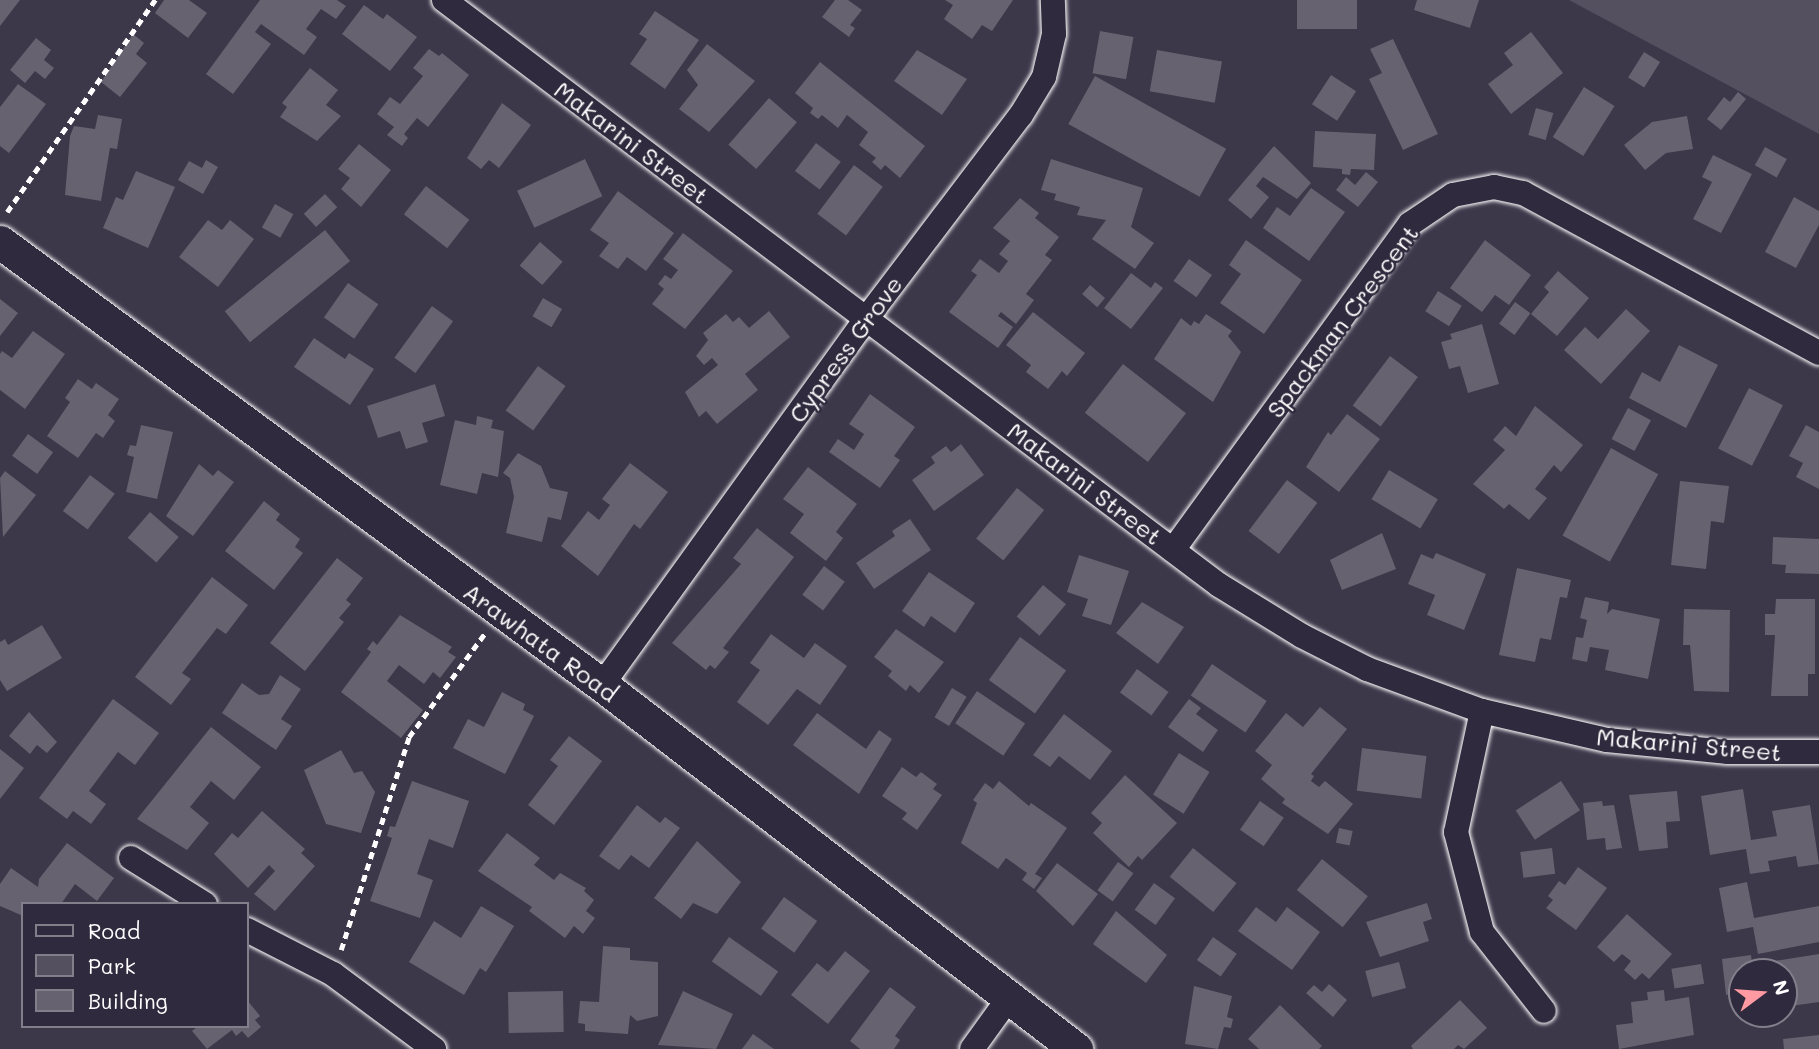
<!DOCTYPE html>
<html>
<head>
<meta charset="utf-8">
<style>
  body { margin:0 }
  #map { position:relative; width:1819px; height:1049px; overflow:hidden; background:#3c3749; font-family:Mali,sans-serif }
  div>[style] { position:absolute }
  .green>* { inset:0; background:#555060 }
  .building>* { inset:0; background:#666270; transform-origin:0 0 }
  .path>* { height:4.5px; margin-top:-2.25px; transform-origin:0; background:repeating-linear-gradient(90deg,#fff 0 7px,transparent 0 12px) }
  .roads { filter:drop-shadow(0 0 2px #fff) drop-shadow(0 0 2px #fff) }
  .minor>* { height:24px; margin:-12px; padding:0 12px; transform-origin:12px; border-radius:12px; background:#2f2a3d }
  .secondary>* { height:33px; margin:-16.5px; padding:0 16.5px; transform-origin:16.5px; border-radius:16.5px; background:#2f2a3d }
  span { translate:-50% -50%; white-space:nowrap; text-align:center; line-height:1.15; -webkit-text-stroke:5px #2f2a3d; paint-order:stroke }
  .street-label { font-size:24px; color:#fff }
  .legend { position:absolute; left:21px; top:902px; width:228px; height:126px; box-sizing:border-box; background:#2f2a3d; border:2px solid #827f8b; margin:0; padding:9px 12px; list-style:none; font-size:21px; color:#fff }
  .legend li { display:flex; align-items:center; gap:14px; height:35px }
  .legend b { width:35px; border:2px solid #827f8b }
  .north { position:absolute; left:1728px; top:958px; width:70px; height:70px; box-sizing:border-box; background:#2f2a3d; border:2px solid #827f8b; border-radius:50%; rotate:74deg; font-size:19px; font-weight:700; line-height:28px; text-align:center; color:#fff }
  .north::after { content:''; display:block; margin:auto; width:24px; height:32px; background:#ff9aa2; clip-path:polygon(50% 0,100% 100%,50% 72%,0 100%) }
</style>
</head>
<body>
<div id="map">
  <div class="green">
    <div style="clip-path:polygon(1569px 0,1819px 0,1819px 134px)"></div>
  </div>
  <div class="building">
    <div style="clip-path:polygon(0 0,20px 0,0 26px)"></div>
    <div style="clip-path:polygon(164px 0,189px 0,207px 13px,188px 38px,155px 13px)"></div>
    <div style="clip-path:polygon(260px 0,337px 0,346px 6px,336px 19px,321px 9px,306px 29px,317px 37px,304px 55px,261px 24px,255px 32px,271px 44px,233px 94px,206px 74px)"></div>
    <div style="clip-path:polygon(835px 0,848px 0,862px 10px,850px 25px,855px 28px,849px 37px,822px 17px)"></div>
    <div style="clip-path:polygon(945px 0,1013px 0,992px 31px,982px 25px,972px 39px,944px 19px,953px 5px)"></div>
    <div style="left:1297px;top:0;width:60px;height:29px"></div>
    <div style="clip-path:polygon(1417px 0,1479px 0,1470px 28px,1414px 10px)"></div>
    <div style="clip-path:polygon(364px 5px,383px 19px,387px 14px,417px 37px,390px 71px,342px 34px)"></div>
    <div style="clip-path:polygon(655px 11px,699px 40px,665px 89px,630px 64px,647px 39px,639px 34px)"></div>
    <div style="left:1100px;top:31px;width:34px;height:43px;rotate:10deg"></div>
    <div style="clip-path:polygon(1531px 32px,1563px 73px,1511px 114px,1488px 84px,1513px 65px,1504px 53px)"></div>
    <div style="clip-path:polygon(133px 34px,144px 43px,136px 54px,147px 63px,120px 97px,101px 82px)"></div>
    <div style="clip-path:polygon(36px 38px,51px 50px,44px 60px,54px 68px,45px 79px,35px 71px,25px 83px,10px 70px)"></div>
    <div style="clip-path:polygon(1393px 39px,1438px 134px,1403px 150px,1369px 79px,1382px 73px,1370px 49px)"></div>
    <div style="clip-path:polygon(707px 44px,755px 81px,709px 132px,679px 109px,698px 85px,687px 70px)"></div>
    <div style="clip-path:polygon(429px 49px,439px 56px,442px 53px,469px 75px,428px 127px,417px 118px,404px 134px,408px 138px,402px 146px,387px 135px,394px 127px,377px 114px,390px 97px,400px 104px,423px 76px,413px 68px)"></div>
    <div style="clip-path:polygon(917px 50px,967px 79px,942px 115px,894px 81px)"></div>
    <div style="left:1157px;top:50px;width:66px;height:42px;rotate:10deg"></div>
    <div style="left:1644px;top:52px;width:19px;height:30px;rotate:32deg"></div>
    <div style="clip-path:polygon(820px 62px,925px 146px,900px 178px,885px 165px,881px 170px,872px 162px,876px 158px,859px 145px,868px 132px,847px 115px,838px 128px,822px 115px,818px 119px,810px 113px,813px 108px,795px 93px)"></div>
    <div style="clip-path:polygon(310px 68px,338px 90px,326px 105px,341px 116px,317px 141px,280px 117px,287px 107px,282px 103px)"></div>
    <div style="left:1331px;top:75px;width:30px;height:35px;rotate:33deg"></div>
    <div style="left:1095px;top:76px;width:150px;height:55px;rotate:29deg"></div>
    <div style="clip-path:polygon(18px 84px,46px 104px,9px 153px,0 146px,0 107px)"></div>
    <div style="left:1584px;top:87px;width:36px;height:59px;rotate:32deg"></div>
    <div style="clip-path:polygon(1738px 92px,1746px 99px,1721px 130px,1707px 119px,1724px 97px,1730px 102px)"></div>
    <div style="left:769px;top:98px;width:37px;height:62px;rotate:41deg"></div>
    <div style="clip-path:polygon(502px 103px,531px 125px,499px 168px,489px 160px,481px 169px,467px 158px)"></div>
    <div style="left:1536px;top:108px;width:18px;height:28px;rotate:16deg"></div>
    <div style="clip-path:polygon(98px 115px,122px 119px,117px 149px,110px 148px,101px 201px,65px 195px,70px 136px,74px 126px,95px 129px)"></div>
    <div style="clip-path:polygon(1687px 116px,1693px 149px,1666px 153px,1645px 170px,1624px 145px,1652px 122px)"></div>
    <div style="clip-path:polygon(1315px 131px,1376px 134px,1374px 170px,1351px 169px,1350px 175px,1342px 174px,1342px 169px,1313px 167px)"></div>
    <div style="left:816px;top:143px;width:31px;height:35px;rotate:37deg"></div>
    <div style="clip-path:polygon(359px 144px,391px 170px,361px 207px,341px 189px,350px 178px,338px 169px)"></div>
    <div style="clip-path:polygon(1274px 146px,1311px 183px,1297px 199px,1263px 177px,1256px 186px,1269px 197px,1251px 219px,1228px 200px)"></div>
    <div style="left:1765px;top:147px;width:25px;height:21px;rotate:29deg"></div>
    <div style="clip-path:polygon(1713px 155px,1752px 174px,1721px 233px,1693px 219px,1712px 182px,1702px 177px)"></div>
    <div style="left:585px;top:159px;width:41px;height:75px;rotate:65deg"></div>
    <div style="clip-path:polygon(1051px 159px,1143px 188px,1131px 227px,1154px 243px,1135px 269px,1092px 239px,1106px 220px,1077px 215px,1080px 207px,1054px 200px,1056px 194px,1041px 190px)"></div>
    <div style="clip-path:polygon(206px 160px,218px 167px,203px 194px,178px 180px,189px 161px,202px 168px)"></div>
    <div style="left:854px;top:165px;width:36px;height:61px;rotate:37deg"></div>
    <div style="clip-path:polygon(136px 171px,175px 187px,148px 248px,103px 228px,116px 197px,123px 200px)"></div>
    <div style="clip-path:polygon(1366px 172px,1378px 182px,1358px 207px,1336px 190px,1346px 177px,1355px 185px)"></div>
    <div style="left:426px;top:186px;width:55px;height:36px;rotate:38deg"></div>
    <div style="clip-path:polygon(1311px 188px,1345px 212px,1309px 261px,1263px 228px,1277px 207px,1290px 216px)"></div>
    <div style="clip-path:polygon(618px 191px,674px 233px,646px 271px,627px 257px,618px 269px,599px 256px,609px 243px,590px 230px)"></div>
    <div style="left:325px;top:194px;width:18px;height:29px;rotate:47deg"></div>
    <div style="clip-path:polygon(1794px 197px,1819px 211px,1819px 225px,1796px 268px,1765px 252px)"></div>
    <div style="clip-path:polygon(1020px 198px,1039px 213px,1035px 218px,1059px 237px,1045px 255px,1052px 260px,1026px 294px,1034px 300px,1016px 324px,1001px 312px,998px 316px,1013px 327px,998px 348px,949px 312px,977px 275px,971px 271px,980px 259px,999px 273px,1008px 261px,999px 254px,1010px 241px,993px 228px)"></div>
    <div style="left:275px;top:204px;width:21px;height:27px;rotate:29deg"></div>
    <div style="clip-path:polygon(208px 220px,222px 230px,230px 220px,254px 239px,218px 287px,179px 257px)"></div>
    <div style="left:325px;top:230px;width:40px;height:129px;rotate:51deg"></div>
    <div style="clip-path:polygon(683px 233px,733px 271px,685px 329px,652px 304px,664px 289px,658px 284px,665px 275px,671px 279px,678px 270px,663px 259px)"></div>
    <div style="clip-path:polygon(1246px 240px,1302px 280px,1264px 334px,1220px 303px,1241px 274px,1229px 265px)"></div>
    <div style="clip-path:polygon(1485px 240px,1531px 275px,1509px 305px,1495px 295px,1482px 312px,1450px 288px)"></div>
    <div style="left:540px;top:242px;width:30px;height:31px;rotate:41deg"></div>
    <div style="left:1189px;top:259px;width:28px;height:27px;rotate:35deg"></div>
    <div style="clip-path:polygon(1558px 271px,1589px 298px,1557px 336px,1531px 314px,1549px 292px,1544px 287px)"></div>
    <div style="clip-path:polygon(1131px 273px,1151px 288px,1155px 282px,1163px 288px,1131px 329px,1104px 308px)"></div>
    <div style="left:348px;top:283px;width:37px;height:42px;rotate:35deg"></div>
    <div style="left:1090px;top:285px;width:20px;height:12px;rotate:41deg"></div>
    <div style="left:1438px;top:291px;width:28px;height:24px;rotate:32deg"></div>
    <div style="left:543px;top:298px;width:22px;height:21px;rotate:30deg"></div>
    <div style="clip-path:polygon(0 299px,18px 313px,0 336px)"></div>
    <div style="left:1515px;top:302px;width:19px;height:27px;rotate:36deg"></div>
    <div style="left:432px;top:306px;width:26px;height:64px;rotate:36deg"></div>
    <div style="clip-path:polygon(1626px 309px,1650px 331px,1601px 384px,1564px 350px,1585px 327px,1598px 339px)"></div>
    <div style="clip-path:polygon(769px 311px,790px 337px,745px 374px,758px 390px,717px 424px,706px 411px,699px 417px,685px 392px,718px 365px,712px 358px,704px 365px,696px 356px,708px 340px,703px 333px,726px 314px,733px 322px,739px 317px,749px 328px)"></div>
    <div style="clip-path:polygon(1033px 312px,1085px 353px,1067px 376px,1062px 371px,1048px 389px,1026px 372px,1031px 365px,1006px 345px)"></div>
    <div style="clip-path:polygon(1206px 314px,1232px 331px,1228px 336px,1241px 352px,1213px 402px,1154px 359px,1181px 318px,1191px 326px,1194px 321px,1199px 324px)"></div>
    <div style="clip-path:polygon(1482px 324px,1499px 384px,1468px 393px,1460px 366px,1449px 369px,1441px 342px,1452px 339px,1450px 334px)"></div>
    <div style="clip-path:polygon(33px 331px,65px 354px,25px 409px,0 390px,0 354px,2px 351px,12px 358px)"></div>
    <div style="clip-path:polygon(314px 338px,345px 359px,349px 353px,374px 369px,350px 405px,294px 367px)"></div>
    <div style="clip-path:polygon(1679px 345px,1718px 365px,1686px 428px,1629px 398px,1642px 372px,1660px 382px)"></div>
    <div style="left:1390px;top:356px;width:35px;height:62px;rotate:37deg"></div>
    <div style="left:1123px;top:364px;width:80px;height:62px;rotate:38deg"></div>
    <div style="left:538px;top:366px;width:34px;height:55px;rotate:36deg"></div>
    <div style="clip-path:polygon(78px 379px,92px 389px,96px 383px,119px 399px,108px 415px,115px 421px,103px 438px,96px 433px,78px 458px,47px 436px,70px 402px,65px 398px)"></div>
    <div style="clip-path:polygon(435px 384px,445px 416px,422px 423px,428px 442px,406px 449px,400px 431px,378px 438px,367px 406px)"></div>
    <div style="left:1749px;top:388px;width:38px;height:68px;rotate:27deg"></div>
    <div style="clip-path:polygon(870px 394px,915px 427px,894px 456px,900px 460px,880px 488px,829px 452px,838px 439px,854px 450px,864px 434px,849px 424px)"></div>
    <div style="clip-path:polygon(1535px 406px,1583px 445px,1561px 472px,1554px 465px,1535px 489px,1547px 498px,1529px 520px,1509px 504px,1504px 509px,1473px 484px,1505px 450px,1493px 440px,1505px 426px,1516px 436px)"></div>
    <div style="left:1628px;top:408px;width:26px;height:35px;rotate:28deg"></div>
    <div style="clip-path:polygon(1347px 414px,1380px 439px,1339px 492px,1306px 467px,1328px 432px,1331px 435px)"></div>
    <div style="clip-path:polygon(477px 416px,493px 420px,491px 428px,504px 431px,498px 477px,482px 473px,477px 494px,440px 485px,455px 420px,476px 425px)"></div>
    <div style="clip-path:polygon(141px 425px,173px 432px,157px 499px,126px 492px,134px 457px,127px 455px,130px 445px,136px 446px)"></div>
    <div style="clip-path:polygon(1806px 425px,1819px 432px,1819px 489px,1796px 477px,1803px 463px,1789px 456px)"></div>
    <div style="left:28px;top:434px;width:31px;height:27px;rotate:36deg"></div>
    <div style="clip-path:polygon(961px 444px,984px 475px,934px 511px,912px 480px,935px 463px,931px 457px,946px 446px,951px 452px)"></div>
    <div style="left:1611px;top:448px;width:54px;height:100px;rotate:29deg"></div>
    <div style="clip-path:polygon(518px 453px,541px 466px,550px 488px,568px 492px,561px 520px,548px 517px,542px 542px,506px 533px,514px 497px,510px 478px,503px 473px)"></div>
    <div style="clip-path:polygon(630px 463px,668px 492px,640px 529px,634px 524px,598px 576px,561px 546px,588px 511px,599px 520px,610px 505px,602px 499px)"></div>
    <div style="clip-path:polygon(199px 464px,213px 476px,218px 470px,234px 482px,193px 536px,166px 516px)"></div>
    <div style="clip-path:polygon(808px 467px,857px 504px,836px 532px,843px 538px,826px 561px,790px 533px,804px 514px,783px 499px)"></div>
    <div style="left:1389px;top:470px;width:57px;height:34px;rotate:31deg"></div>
    <div style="clip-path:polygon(5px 471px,36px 495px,3px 537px,0 478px)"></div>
    <div style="left:90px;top:475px;width:31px;height:45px;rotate:37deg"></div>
    <div style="left:1287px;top:480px;width:38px;height:64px;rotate:37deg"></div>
    <div style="clip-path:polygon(1680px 481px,1729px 486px,1724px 523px,1711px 521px,1706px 569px,1671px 565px)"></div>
    <div style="left:1017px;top:488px;width:35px;height:65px;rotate:39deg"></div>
    <div style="clip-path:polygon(264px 501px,280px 514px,276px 520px,300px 539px,295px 547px,303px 553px,274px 590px,225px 551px)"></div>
    <div style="left:150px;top:512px;width:38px;height:34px;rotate:41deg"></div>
    <div style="clip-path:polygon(910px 519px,931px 550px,874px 589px,856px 563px,895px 536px,892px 531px)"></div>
    <div style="clip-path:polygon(757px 528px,794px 557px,723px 648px,729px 652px,715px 669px,710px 665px,706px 670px,672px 643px,741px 564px,733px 558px)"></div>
    <div style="clip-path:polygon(1382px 533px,1396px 569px,1342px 590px,1330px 560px)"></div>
    <div style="clip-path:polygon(1773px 537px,1819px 539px,1819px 574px,1785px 573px,1786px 565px,1772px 564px)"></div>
    <div style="clip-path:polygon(1436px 553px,1486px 574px,1464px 630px,1427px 615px,1435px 595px,1408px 584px,1421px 554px,1433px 559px)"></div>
    <div style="clip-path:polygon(1079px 555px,1129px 571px,1111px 625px,1082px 616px,1088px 599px,1067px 592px)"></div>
    <div style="clip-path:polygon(337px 558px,363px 578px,346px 600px,351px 604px,339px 618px,344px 622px,305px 671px,270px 643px)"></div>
    <div style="left:824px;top:566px;width:26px;height:36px;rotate:37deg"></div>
    <div style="clip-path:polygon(1517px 568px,1571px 580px,1567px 598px,1560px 597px,1551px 640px,1540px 638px,1535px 662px,1499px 655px)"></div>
    <div style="clip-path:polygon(929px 572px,975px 603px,955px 633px,931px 616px,924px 627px,902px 611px)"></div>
    <div style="clip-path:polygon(212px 577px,248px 605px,226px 634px,217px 628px,182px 673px,191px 679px,171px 705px,135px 677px)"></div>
    <div style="left:1043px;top:585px;width:30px;height:41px;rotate:40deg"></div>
    <div style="clip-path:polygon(1585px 597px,1609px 602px,1607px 614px,1612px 609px,1660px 619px,1648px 679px,1605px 670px,1609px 650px,1590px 647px,1587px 662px,1572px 659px,1576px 637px,1583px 638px,1587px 620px,1580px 618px)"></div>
    <div style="clip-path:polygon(1776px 599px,1815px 599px,1815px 674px,1808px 674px,1808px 696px,1771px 696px,1775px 635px,1765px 635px,1765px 614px,1775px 614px)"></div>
    <div style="clip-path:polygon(1142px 602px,1184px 627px,1158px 664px,1116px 633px)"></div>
    <div style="clip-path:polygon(1684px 609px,1730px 610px,1729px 692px,1694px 691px,1690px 645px,1683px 645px)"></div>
    <div style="clip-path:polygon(400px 615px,452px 647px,448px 652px,456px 657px,440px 678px,433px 672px,424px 684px,399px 665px,387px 681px,423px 710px,401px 738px,341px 692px,371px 652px,367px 649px,373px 641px,377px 645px)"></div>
    <div style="clip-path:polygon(42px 625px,62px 658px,7px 691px,0 680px,0 642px,5px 639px,8px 645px)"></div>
    <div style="clip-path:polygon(896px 629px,944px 662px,919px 693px,910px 685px,906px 691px,888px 676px,892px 671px,874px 657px)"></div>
    <div style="clip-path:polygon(771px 634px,804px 658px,815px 643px,847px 666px,820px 705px,797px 689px,768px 725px,737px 702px,760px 670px,750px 663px)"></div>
    <div style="left:1020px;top:637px;width:57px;height:53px;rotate:36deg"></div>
    <div style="left:1212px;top:664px;width:66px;height:38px;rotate:34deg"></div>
    <div style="left:1137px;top:669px;width:39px;height:29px;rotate:36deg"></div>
    <div style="clip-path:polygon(280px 675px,301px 689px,281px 719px,292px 726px,276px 750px,222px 713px,242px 683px,259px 695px,269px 694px)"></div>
    <div style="left:952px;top:688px;width:17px;height:34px;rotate:31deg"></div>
    <div style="left:977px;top:691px;width:58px;height:39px;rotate:34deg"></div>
    <div style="clip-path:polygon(502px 692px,525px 704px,523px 710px,534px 716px,505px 774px,453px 748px,468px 719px,484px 727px)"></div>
    <div style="clip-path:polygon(113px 699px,159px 733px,135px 765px,118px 752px,89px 791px,106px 804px,91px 824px,73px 811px,67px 819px,39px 798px)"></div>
    <div style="clip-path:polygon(1189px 699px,1201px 708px,1196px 714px,1218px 730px,1203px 752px,1168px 727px)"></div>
    <div style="clip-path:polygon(1320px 707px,1347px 729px,1311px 774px,1314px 776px,1311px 781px,1319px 787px,1325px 781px,1353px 804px,1328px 834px,1282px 803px,1285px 799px,1261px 779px,1272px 765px,1255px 751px,1286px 713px,1303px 727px)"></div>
    <div style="clip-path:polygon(29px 712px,57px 742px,47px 753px,37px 745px,30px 754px,9px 736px)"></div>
    <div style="clip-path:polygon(817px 713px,866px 749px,879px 730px,892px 739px,859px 794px,793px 745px)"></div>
    <div style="clip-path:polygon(1064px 714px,1112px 751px,1090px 780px,1059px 756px,1050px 767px,1033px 755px)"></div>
    <div style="clip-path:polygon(211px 727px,261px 767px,234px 800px,211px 781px,190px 807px,209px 823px,187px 850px,137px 819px)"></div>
    <div style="clip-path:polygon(569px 736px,602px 761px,554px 825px,528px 805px,558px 766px,550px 760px)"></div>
    <div style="left:1362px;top:748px;width:65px;height:43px;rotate:7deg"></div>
    <div style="clip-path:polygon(0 749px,24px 768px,0 799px)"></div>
    <div style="clip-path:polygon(341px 750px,354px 773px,362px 771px,375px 792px,361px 833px,326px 824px,304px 770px)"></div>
    <div style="left:1179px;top:753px;width:36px;height:49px;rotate:32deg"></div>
    <div style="clip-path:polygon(902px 767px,916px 777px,921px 772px,937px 784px,933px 789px,942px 795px,917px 830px,902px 819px,907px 813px,882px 796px)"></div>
    <div style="clip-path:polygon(1125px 775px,1177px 823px,1142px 860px,1138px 856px,1129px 867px,1093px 833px,1102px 823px,1091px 813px)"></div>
    <div style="clip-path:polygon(412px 781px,469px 801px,453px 848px,429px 839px,417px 874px,433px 880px,420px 918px,370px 901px,392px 838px,387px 836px,390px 826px,395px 827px)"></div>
    <div style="clip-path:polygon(999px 781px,1029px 806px,1031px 803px,1067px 828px,1035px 874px,1042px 878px,1034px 889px,1022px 880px,1027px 873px,1006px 858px,998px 869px,961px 843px,977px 803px,973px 800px,985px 783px,993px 789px)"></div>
    <div style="left:1561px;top:781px;width:35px;height:54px;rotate:57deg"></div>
    <div style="clip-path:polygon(1743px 789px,1751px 840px,1777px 836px,1772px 811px,1810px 805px,1819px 864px,1798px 867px,1796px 856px,1768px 861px,1770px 871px,1750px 874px,1746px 849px,1710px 855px,1701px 796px)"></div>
    <div style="clip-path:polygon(1677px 791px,1680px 821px,1666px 822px,1668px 848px,1639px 851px,1629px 795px)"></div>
    <div style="left:1260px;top:801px;width:29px;height:35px;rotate:35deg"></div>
    <div style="clip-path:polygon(1602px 801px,1603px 806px,1614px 805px,1622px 848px,1606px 850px,1605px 838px,1587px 840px,1583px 803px)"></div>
    <div style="clip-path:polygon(637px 805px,660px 823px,665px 817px,680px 828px,649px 868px,631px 855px,619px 870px,599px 856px)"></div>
    <div style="clip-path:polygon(262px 811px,305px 849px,301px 853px,315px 866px,275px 911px,254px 894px,275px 871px,269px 865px,248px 888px,214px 854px,232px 833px,238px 838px)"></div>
    <div style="left:1339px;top:828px;width:14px;height:15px;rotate:12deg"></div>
    <div style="clip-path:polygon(507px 833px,540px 858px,534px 865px,554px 880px,560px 873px,586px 888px,584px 891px,594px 900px,586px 911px,595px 918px,583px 934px,574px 926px,565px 938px,529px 911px,532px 907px,478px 871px)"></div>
    <div style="clip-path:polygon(697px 841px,741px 882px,717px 914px,693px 903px,681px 919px,654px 898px)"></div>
    <div style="clip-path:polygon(67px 843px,114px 878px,97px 901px,75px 884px,61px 904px,23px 904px,23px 916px,0 906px,0 884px,11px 868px,38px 887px,39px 879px)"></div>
    <div style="left:1193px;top:848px;width:56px;height:37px;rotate:39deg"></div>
    <div style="left:1552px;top:848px;width:26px;height:32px;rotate:83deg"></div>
    <div style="left:1322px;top:859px;width:59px;height:40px;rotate:39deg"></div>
    <div style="left:1118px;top:862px;width:19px;height:35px;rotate:36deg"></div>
    <div style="clip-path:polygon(1057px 863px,1098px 894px,1073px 926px,1036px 891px)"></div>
    <div style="clip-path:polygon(1578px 867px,1607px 888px,1576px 930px,1546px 908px,1553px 900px,1548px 896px,1559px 881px,1565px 885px)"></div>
    <div style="clip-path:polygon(1747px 882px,1754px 918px,1819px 906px,1819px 942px,1758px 954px,1753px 927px,1727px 932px,1719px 888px)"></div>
    <div style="left:1154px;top:883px;width:26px;height:33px;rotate:36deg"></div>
    <div style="left:784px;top:897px;width:41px;height:39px;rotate:36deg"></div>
    <div style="clip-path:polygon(1427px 903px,1432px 919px,1423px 922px,1429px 941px,1380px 957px,1366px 922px)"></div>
    <div style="clip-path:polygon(481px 906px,514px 926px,486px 972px,480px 968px,464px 995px,409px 962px,434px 921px,461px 938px)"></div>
    <div style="clip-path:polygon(1256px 907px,1276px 922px,1287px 907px,1320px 932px,1292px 970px,1238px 931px)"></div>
    <div style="clip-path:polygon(1116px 911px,1167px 955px,1146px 983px,1093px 944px)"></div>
    <div style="clip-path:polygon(1627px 914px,1672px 954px,1649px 979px,1642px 973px,1635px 980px,1624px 970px,1631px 961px,1622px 954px,1614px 962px,1597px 947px)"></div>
    <div style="left:729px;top:937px;width:60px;height:30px;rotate:35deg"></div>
    <div style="left:1213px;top:937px;width:29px;height:28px;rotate:35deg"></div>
    <div style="clip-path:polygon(603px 946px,630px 948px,630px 960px,658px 962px,658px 1016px,637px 1021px,630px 1015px,628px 1034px,585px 1031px,585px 1024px,578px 1023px,580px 1001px,599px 1002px)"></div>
    <div style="clip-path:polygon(845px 951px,870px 971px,828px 1024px,791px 995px,817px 963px,828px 972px)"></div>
    <div style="clip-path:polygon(1819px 954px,1819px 1002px,1784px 1007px,1784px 972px,1776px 972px,1774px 961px)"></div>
    <div style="clip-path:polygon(1751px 955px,1753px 972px,1742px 972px,1742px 993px,1726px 995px,1722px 959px)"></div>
    <div style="left:1399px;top:962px;width:27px;height:35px;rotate:75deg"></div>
    <div style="left:1701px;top:964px;width:20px;height:30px;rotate:81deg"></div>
    <div style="clip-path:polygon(1329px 984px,1347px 1000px,1333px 1017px,1306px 993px,1314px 985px,1322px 992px)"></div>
    <div style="clip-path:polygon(1194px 986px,1232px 996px,1227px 1017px,1233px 1019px,1231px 1028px,1224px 1027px,1218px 1049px,1185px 1044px)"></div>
    <div style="clip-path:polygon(890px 987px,916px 1007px,895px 1036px,900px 1040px,894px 1049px,860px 1049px,850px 1041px)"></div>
    <div style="clip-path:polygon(1664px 990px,1665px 1001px,1689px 997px,1694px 1035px,1619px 1049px,1616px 1025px,1633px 1023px,1631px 1002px,1648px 1000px,1647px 992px)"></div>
    <div style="left:563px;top:991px;width:41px;height:55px;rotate:89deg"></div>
    <div style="clip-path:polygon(683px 991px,733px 1014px,716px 1049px,658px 1045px)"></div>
    <div style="clip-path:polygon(247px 1000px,260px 1016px,255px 1020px,261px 1027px,248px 1038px,242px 1031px,236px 1036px,232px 1030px,207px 1049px,192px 1031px,198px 1026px,247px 1026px)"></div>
    <div style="clip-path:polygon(1460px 1000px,1487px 1028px,1464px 1049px,1458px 1045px,1454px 1049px,1413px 1049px,1411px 1046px)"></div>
    <div style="clip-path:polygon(1280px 1005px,1322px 1046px,1319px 1049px,1259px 1049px,1248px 1039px)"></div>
    <div style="clip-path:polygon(753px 1034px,774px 1049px,742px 1049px)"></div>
    <div style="clip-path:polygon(1819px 1035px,1819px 1049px,1784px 1049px,1783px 1039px)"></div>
  </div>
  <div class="path">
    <div style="left:7px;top:212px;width:259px;rotate:-55.1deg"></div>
    <div style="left:341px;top:950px;width:224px;rotate:-72.3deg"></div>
    <div style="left:409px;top:737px;width:129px;rotate:-53.8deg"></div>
  </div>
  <div class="roads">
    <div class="minor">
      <div style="left:444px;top:0;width:971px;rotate:37.05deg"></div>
      <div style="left:1219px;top:585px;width:97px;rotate:31.6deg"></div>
      <div style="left:1302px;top:636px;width:73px;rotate:26.9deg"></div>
      <div style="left:1367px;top:669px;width:122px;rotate:20.1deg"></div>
      <div style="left:1482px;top:711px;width:128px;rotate:13.1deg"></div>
      <div style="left:1607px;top:740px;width:122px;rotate:5.7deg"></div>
      <div style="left:1728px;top:752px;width:91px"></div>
      <div style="left:1173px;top:550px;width:403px;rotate:-54deg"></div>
      <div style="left:1410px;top:224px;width:52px;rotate:-34deg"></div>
      <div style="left:1453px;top:195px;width:42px;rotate:-11deg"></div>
      <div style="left:1494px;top:187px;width:30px;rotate:12deg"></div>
      <div style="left:1523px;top:193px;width:336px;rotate:28.4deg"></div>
      <div style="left:602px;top:685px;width:451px;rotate:-54.2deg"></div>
      <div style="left:866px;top:319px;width:256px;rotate:-52.8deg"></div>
      <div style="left:1021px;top:115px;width:44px;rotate:-58.8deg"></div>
      <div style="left:1044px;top:77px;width:44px;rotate:-76.9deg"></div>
      <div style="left:1054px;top:34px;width:34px;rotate:-92deg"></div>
      <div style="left:1482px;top:711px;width:124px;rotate:102.1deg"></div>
      <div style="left:1456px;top:832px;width:103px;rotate:75.4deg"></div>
      <div style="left:1482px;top:932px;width:100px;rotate:51.9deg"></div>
      <div style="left:131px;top:858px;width:87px;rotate:31.9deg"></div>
      <div style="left:247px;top:930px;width:97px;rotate:27.1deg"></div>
      <div style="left:333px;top:974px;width:126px;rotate:36.6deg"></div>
      <div style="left:972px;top:1049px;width:67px;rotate:-54.2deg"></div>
    </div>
    <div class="secondary">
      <div style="left:0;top:242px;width:747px;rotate:36.35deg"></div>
      <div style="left:602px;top:685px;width:598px;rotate:37.52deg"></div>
    </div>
  </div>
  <div class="street-label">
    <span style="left:632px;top:142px;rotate:37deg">Makarini Street</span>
    <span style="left:1342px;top:321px;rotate:-53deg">Spackman Crescent</span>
    <span style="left:845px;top:349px;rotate:-54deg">Cypress Grove</span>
    <span style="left:1085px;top:483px;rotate:37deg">Makarini Street</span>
    <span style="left:541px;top:642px;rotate:36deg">Arawhata Road</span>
    <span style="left:1689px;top:744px;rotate:5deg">Makarini Street</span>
  </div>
  <ul class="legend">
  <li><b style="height:9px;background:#2f2a3d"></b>Road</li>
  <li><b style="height:19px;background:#555060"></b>Park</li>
  <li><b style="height:19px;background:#666270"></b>Building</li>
  </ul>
  <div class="north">N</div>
</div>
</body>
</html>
